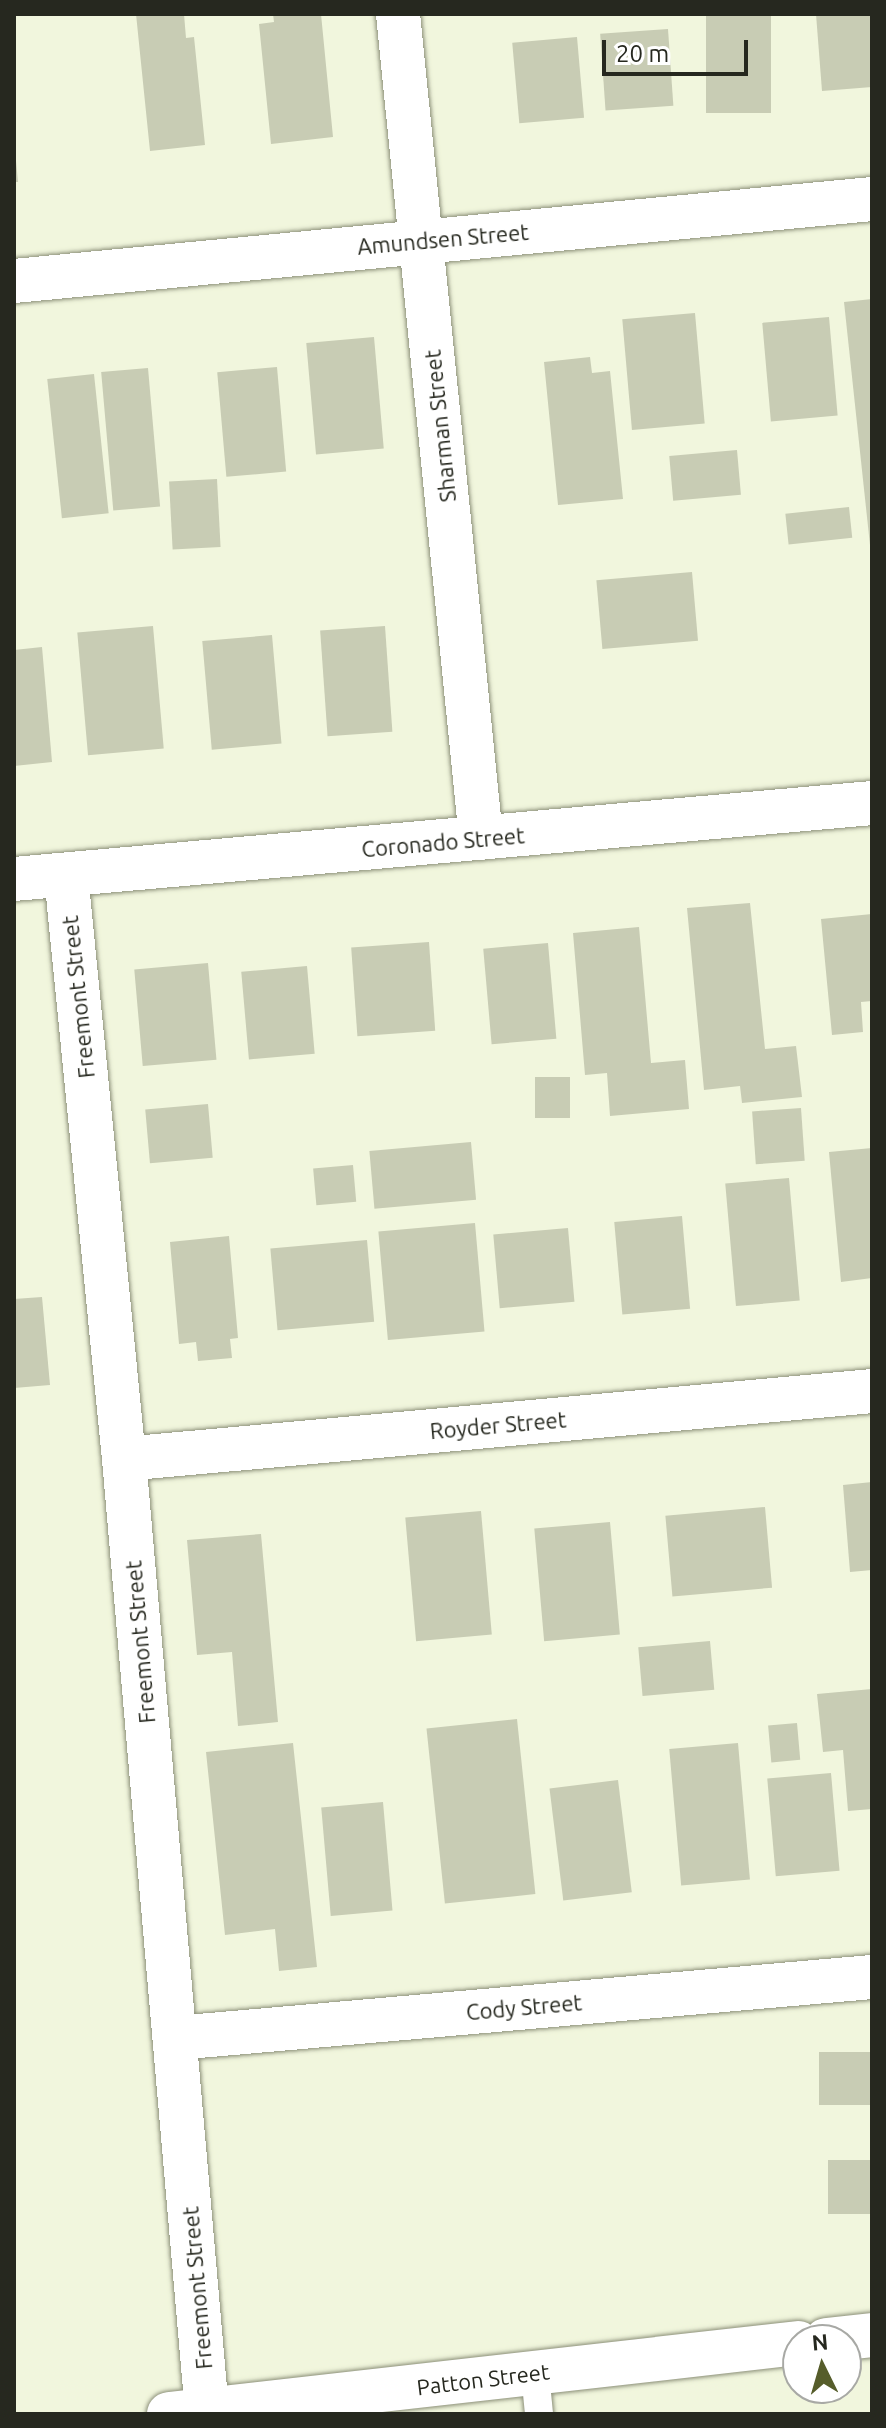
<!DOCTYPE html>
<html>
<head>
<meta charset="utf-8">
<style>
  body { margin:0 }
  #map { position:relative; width:886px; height:2428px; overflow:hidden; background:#f1f6dd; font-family:Ubuntu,sans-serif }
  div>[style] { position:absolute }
  .building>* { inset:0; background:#c8ccb4; transform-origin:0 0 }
  .roads { filter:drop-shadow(0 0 2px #8c9079) drop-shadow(0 0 2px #8c9079) }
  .service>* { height:28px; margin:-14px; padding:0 14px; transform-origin:14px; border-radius:14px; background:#fff }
  .minor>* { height:44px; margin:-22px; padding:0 22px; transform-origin:22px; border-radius:22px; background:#fff }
  .tertiary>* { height:44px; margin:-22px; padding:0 22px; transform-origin:22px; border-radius:22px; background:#fff }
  span { translate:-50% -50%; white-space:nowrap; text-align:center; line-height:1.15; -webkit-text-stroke:8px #fff; paint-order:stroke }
  .street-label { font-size:22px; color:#26281f }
  .frame { position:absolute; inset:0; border:16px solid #26281f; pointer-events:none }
  .north { position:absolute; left:782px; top:2324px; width:80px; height:80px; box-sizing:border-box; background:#fff; border:2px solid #a8a9a5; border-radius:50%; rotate:355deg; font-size:22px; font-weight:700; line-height:32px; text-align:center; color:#26281f }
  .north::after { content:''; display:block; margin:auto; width:28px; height:36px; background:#565d2b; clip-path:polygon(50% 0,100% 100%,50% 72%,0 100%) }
  .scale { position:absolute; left:602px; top:40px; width:146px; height:36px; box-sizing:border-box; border:4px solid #26281f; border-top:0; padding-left:10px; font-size:24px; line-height:28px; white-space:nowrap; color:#26281f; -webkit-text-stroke:6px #fff; paint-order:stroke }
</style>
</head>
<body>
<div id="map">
  <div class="building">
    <div style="clip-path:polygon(136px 14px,184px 14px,186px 38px,194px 37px,205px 145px,150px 151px)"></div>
    <div style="clip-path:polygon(273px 14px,321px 14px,333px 137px,271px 144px,259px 24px,274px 22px)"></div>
    <div style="left:706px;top:14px;width:65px;height:99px"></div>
    <div style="clip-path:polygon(816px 14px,872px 14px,872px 87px,822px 91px)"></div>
    <div style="left:668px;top:29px;width:77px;height:68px;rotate:86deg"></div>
    <div style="left:577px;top:37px;width:81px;height:65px;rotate:85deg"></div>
    <div style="clip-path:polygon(14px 161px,16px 161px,18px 182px,14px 182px)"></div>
    <div style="clip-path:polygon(872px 299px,872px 545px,870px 545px,844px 302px)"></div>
    <div style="left:695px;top:313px;width:111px;height:73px;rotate:85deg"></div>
    <div style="left:829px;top:317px;width:99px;height:67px;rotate:85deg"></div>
    <div style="left:374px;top:337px;width:112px;height:68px;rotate:85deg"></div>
    <div style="clip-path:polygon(590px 357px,592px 373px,610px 371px,623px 499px,558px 505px,544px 362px)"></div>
    <div style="left:277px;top:367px;width:105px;height:60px;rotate:85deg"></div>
    <div style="left:148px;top:368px;width:139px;height:47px;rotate:85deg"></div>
    <div style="left:94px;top:374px;width:140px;height:47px;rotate:84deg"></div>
    <div style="left:737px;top:450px;width:45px;height:68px;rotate:85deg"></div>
    <div style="left:217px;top:479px;width:68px;height:48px;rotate:87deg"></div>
    <div style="left:849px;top:507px;width:31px;height:64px;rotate:84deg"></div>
    <div style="left:692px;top:572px;width:69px;height:96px;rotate:85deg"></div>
    <div style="left:153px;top:626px;width:123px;height:76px;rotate:85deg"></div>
    <div style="left:385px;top:626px;width:106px;height:65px;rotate:86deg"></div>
    <div style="left:272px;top:635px;width:109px;height:70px;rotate:85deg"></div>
    <div style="clip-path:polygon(42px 647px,52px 762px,14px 766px,14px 650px)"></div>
    <div style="clip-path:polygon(750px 903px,765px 1049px,796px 1046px,802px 1097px,742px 1103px,740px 1086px,704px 1090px,687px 908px)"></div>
    <div style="clip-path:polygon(872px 914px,872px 1001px,861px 1002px,863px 1032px,832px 1035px,821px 919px)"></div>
    <div style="clip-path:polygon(639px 927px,651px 1063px,685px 1060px,689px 1109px,610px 1116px,607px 1073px,585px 1075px,573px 933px)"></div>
    <div style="left:429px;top:942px;width:89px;height:78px;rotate:86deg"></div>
    <div style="left:548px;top:943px;width:96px;height:65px;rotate:85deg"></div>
    <div style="left:208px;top:963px;width:97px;height:74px;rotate:85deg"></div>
    <div style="left:307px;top:966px;width:88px;height:66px;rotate:85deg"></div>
    <div style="left:535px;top:1077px;width:35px;height:41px"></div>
    <div style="left:208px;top:1104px;width:54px;height:63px;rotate:85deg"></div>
    <div style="left:801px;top:1108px;width:53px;height:49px;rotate:86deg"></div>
    <div style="left:471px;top:1142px;width:58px;height:102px;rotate:85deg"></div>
    <div style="clip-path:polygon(872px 1148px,872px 1278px,841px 1282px,829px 1152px)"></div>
    <div style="left:353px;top:1165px;width:37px;height:40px;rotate:85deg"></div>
    <div style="left:789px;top:1178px;width:123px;height:64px;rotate:85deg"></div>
    <div style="left:682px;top:1216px;width:93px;height:68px;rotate:85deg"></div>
    <div style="left:475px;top:1223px;width:109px;height:97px;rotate:85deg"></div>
    <div style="left:568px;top:1228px;width:74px;height:75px;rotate:85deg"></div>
    <div style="clip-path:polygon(229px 1236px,238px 1338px,230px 1339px,232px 1358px,198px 1361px,196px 1342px,179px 1344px,170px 1242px)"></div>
    <div style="left:367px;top:1240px;width:82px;height:97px;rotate:85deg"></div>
    <div style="clip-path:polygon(42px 1297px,50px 1385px,14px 1388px,14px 1299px)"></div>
    <div style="clip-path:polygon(872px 1482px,872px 1570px,850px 1572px,843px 1485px)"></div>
    <div style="left:765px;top:1507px;width:81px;height:100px;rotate:85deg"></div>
    <div style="left:481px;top:1511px;width:124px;height:76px;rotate:85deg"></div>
    <div style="left:610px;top:1522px;width:113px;height:76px;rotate:85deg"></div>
    <div style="clip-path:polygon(261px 1534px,278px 1722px,238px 1726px,232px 1652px,197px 1655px,187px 1540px)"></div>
    <div style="left:710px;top:1641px;width:49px;height:72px;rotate:85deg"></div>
    <div style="clip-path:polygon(872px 1689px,872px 1809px,848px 1811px,843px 1750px,823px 1752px,817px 1694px)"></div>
    <div style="left:517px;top:1719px;width:176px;height:91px;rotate:84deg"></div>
    <div style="left:797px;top:1723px;width:37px;height:29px;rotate:85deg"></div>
    <div style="clip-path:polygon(293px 1743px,317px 1967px,279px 1971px,275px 1929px,225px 1935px,206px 1752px)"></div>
    <div style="left:738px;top:1743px;width:137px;height:69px;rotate:85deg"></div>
    <div style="left:831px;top:1773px;width:98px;height:64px;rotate:85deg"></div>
    <div style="left:618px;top:1780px;width:113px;height:69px;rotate:83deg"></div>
    <div style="left:383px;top:1802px;width:109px;height:62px;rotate:85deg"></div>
    <div style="left:872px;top:2052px;width:53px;height:53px;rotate:90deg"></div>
    <div style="left:872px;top:2160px;width:54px;height:44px;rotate:90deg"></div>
  </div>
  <div class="roads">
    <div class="service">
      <div style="left:535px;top:2373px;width:41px;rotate:84.4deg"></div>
    </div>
    <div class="minor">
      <div style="left:398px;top:14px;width:828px;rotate:84.25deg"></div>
      <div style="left:14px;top:281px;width:862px;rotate:-5.46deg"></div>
      <div style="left:66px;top:875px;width:587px;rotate:84.33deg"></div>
      <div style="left:124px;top:1459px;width:956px;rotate:85.02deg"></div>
      <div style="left:14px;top:879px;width:861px;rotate:-5.06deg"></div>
      <div style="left:124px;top:1459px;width:751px;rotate:-5.19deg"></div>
      <div style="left:176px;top:2038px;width:699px;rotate:-5.01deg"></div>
    </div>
    <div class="tertiary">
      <div style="left:826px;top:2340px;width:46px;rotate:-6.2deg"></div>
      <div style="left:169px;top:2414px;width:633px;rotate:-6.44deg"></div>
    </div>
  </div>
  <div class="street-label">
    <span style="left:443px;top:239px;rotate:-5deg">Amundsen Street</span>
    <span style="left:440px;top:426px;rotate:-96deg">Sharman Street</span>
    <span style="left:443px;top:842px;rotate:-5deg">Coronado Street</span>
    <span style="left:78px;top:997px;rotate:-96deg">Freemont Street</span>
    <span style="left:498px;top:1425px;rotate:-5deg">Royder Street</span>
    <span style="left:140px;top:1642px;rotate:-95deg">Freemont Street</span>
    <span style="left:524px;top:2007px;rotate:-5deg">Cody Street</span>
    <span style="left:197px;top:2288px;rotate:-95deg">Freemont Street</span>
    <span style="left:483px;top:2379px;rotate:-7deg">Patton Street</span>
  </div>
  <div class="frame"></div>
  <div class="north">N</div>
  <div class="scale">20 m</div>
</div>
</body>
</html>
